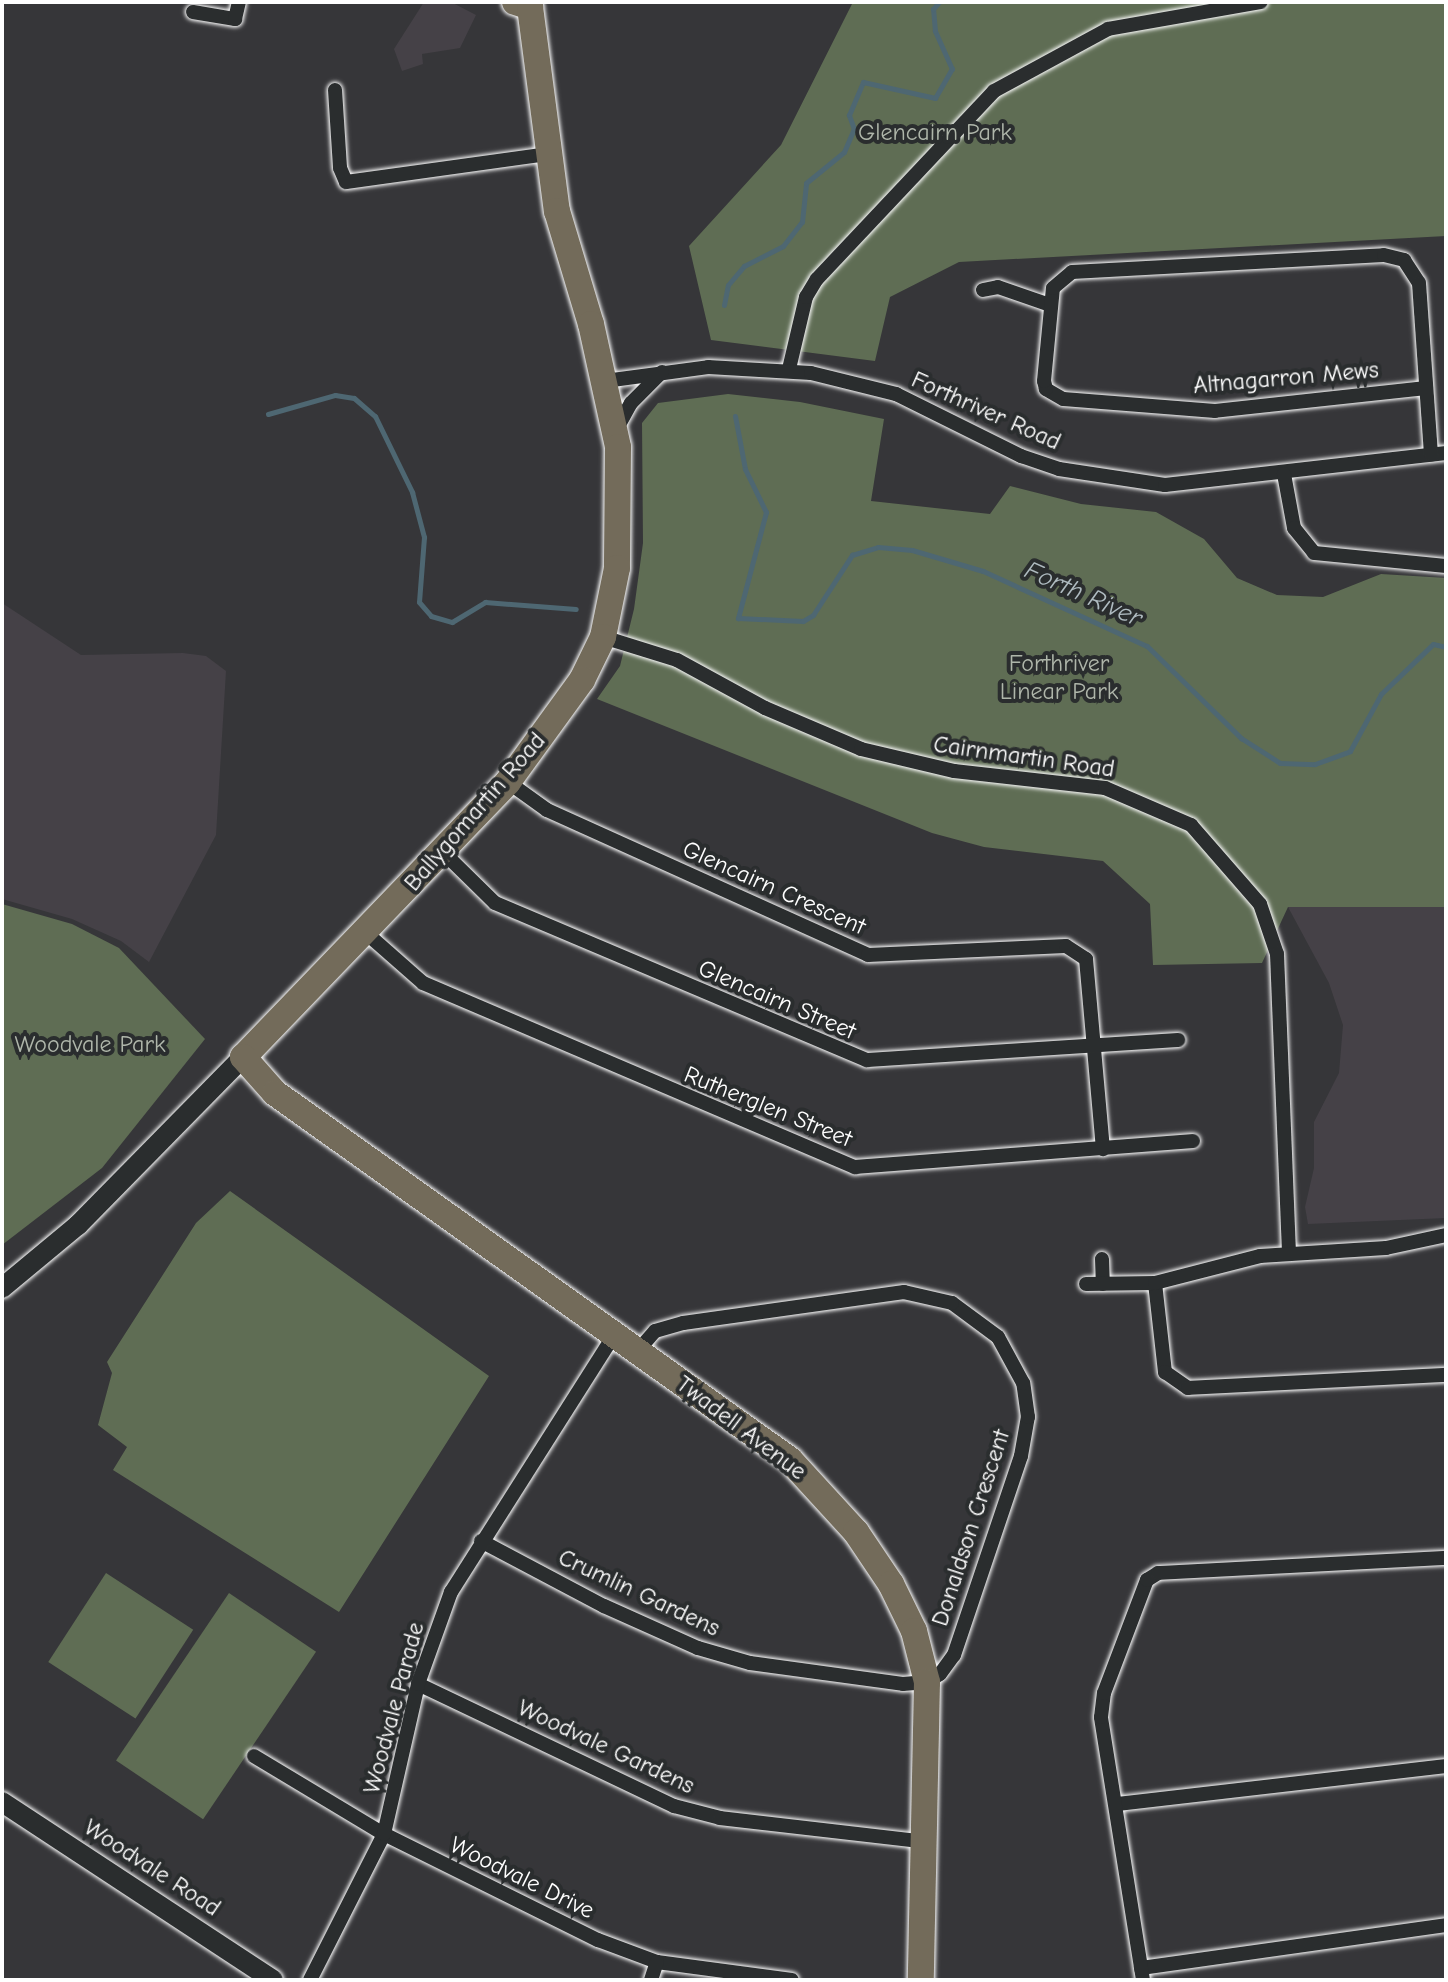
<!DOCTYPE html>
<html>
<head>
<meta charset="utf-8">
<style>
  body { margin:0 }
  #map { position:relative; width:1448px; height:1982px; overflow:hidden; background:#363639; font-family:"Comic Neue",sans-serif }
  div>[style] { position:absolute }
  .built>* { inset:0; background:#454147 }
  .green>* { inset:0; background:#5f6d54; transform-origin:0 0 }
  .stream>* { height:5px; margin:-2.5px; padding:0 2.5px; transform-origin:2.5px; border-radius:2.5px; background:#4e6772 }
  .roads { filter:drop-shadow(0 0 2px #fff) drop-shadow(0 0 2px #fff) }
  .street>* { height:14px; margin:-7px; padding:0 7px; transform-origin:7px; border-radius:7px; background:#2a2d2e }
  .secondary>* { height:20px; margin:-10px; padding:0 10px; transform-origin:10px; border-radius:10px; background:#2a2d2e }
  .highway>* { height:26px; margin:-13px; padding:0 13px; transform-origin:13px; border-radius:13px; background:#736b5a }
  span { translate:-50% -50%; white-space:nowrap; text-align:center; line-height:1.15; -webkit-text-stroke:8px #2a2d2e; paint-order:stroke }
  .park-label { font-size:24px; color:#afb6aa }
  .street-label { font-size:24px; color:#fff }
  .water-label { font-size:26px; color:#afbbc0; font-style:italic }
  .frame { position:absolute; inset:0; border:4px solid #fff; pointer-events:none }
</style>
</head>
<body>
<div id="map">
  <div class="built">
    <div style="clip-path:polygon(424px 2px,451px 2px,476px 15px,460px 48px,422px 54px,423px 64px,402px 71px,394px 49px)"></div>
    <div style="clip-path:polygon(2px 603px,81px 655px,183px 653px,206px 656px,226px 671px,216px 835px,149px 962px,121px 941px,72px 919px,2px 899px)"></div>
    <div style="clip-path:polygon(1288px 907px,1446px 907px,1446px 1218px,1308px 1224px,1305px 1207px,1314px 1168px,1314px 1122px,1339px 1073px,1343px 1025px,1329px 983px)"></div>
  </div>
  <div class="green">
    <div style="clip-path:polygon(853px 2px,1446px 2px,1446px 236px,959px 262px,890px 297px,875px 361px,711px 340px,689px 246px,781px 145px)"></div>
    <div style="clip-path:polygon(728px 394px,800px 402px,884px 419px,871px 501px,990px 514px,1010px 486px,1081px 504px,1156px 512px,1204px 539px,1237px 578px,1277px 595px,1323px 597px,1381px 574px,1446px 578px,1446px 907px,1288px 907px,1262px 963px,1153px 965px,1150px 904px,1103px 861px,984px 847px,932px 833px,597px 699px,620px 666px,634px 609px,643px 543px,642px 423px,658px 403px)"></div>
    <div style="clip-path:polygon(2px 904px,72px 924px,119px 948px,205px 1039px,102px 1168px,2px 1245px)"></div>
    <div style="clip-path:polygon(230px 1191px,489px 1376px,339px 1612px,113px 1470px,127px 1447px,98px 1425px,112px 1373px,107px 1362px,196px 1223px)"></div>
    <div style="left:106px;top:1573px;width:104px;height:106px;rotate:33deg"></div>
    <div style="left:229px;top:1593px;width:105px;height:202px;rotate:34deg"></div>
  </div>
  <div class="stream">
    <div style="left:724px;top:305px;width:20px;rotate:-79deg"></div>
    <div style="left:728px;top:285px;width:25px;rotate:-50deg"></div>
    <div style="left:744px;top:266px;width:44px;rotate:-27.1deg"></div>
    <div style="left:783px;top:246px;width:31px;rotate:-52deg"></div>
    <div style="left:802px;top:222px;width:39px;rotate:-84deg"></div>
    <div style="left:806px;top:183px;width:49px;rotate:-39.2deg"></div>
    <div style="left:844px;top:152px;width:25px;rotate:-67deg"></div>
    <div style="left:854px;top:129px;width:15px;rotate:-110deg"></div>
    <div style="left:849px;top:115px;width:36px;rotate:-67deg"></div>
    <div style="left:863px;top:82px;width:74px;rotate:12.5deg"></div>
    <div style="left:935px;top:98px;width:34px;rotate:-60deg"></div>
    <div style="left:952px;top:69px;width:42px;rotate:-114.1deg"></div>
    <div style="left:935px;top:31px;width:22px;rotate:-95deg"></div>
    <div style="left:933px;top:9px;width:9px;rotate:-49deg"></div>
    <div style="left:268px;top:414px;width:70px;rotate:-15.8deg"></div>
    <div style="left:335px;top:395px;width:19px;rotate:9deg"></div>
    <div style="left:354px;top:398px;width:28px;rotate:41deg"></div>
    <div style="left:375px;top:416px;width:85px;rotate:64deg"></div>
    <div style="left:412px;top:492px;width:47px;rotate:75.1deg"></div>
    <div style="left:424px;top:537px;width:65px;rotate:94.4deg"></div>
    <div style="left:419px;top:602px;width:18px;rotate:49deg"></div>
    <div style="left:431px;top:616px;width:22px;rotate:16deg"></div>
    <div style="left:452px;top:622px;width:39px;rotate:-31deg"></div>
    <div style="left:485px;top:602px;width:91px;rotate:4.4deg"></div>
    <div style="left:735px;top:416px;width:54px;rotate:79.3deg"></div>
    <div style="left:745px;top:469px;width:48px;rotate:64deg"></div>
    <div style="left:766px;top:512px;width:110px;rotate:104.8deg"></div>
    <div style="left:738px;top:618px;width:65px;rotate:2.6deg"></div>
    <div style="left:803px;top:621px;width:12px;rotate:-31deg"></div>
    <div style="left:813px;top:615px;width:72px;rotate:-57deg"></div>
    <div style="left:852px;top:555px;width:27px;rotate:-17deg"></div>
    <div style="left:878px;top:547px;width:34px;rotate:5deg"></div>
    <div style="left:912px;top:550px;width:74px;rotate:16.5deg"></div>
    <div style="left:983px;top:571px;width:180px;rotate:24.6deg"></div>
    <div style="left:1147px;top:646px;width:132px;rotate:44.4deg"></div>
    <div style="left:1241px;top:738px;width:46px;rotate:32.7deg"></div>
    <div style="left:1280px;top:763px;width:35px;rotate:2deg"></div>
    <div style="left:1315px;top:764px;width:37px;rotate:-20deg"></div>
    <div style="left:1350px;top:751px;width:65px;rotate:-61.5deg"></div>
    <div style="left:1381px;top:694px;width:72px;rotate:-43.9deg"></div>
    <div style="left:1433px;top:644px;width:13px;rotate:13deg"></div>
  </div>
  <div class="roads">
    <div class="street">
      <div style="left:193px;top:12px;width:43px;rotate:9.5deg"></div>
      <div style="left:235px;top:19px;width:17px;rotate:-77deg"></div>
      <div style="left:335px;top:90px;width:78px;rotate:86.3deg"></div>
      <div style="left:340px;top:168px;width:15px;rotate:67deg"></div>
      <div style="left:346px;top:182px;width:203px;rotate:-7.9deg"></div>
      <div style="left:983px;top:290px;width:15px;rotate:-11deg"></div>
      <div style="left:998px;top:287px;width:55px;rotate:19.1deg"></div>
      <div style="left:789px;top:369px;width:74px;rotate:-76.7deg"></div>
      <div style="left:806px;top:297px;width:21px;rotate:-59deg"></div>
      <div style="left:817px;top:279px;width:258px;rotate:-46.7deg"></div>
      <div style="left:994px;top:91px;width:130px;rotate:-28.5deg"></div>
      <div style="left:1108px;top:29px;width:155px;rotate:-10deg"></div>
      <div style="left:605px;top:381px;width:104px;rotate:-7.7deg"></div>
      <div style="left:708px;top:367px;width:103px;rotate:3.3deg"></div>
      <div style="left:811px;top:373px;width:88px;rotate:13.9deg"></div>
      <div style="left:896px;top:394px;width:140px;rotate:26.4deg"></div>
      <div style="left:1021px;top:456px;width:40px;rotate:18.9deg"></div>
      <div style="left:1059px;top:469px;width:107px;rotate:8.6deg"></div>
      <div style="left:1165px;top:485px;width:283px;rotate:-6.5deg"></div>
      <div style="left:1426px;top:388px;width:212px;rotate:173.8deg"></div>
      <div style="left:1215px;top:411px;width:152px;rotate:-175.5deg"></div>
      <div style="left:1063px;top:399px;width:20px;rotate:-150deg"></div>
      <div style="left:1046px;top:389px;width:8px;rotate:-104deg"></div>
      <div style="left:1044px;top:381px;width:93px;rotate:-84.5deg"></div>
      <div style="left:1053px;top:288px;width:25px;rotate:-40deg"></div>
      <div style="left:1072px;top:272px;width:312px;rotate:-3.1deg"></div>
      <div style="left:1384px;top:255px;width:21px;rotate:14deg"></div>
      <div style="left:1404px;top:260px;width:27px;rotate:57deg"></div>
      <div style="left:1419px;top:283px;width:172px;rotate:86deg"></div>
      <div style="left:616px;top:430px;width:31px;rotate:-61deg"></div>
      <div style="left:631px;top:403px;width:44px;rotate:-45deg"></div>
      <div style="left:1284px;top:474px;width:55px;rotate:79.5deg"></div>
      <div style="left:1294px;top:528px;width:32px;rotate:51deg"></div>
      <div style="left:1314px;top:553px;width:133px;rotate:5.6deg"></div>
      <div style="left:603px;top:637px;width:77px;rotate:17.3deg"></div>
      <div style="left:677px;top:660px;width:100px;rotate:28.6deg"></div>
      <div style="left:765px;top:708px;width:104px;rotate:23.1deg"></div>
      <div style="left:861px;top:749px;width:96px;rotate:13.3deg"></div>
      <div style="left:954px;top:771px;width:152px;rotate:6.4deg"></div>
      <div style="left:1105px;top:788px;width:94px;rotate:23.3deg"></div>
      <div style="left:1191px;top:825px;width:105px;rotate:48.9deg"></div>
      <div style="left:1260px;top:904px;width:53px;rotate:71.2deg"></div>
      <div style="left:1277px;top:954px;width:300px;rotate:87.7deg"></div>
      <div style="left:508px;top:782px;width:48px;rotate:35.7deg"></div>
      <div style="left:547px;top:810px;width:352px;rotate:24.3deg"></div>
      <div style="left:868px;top:955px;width:198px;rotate:-2.6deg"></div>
      <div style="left:1066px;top:946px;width:24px;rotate:33deg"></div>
      <div style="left:1086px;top:959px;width:191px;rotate:84.9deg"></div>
      <div style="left:444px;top:853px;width:71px;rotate:44.4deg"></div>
      <div style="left:495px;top:903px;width:404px;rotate:22.9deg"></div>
      <div style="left:867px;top:1060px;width:312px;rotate:-3.7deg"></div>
      <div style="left:365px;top:932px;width:77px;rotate:41.3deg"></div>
      <div style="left:423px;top:983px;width:470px;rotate:23.1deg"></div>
      <div style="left:855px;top:1167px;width:339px;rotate:-4.4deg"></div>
      <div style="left:1102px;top:1259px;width:25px;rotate:88deg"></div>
      <div style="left:1155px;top:1283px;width:90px;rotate:83.6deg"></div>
      <div style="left:1165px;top:1372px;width:28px;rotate:35deg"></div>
      <div style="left:1188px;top:1388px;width:258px;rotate:-2.9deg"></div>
      <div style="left:1086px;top:1284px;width:69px;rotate:-0.8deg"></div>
      <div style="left:1155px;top:1283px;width:108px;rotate:-14.4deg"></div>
      <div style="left:1260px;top:1256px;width:126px;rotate:-3.6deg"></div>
      <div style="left:1386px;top:1248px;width:61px;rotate:-12.2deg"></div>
      <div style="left:481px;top:1541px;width:139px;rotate:27.9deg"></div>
      <div style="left:604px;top:1606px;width:103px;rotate:24.1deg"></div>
      <div style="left:698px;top:1648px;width:54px;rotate:16.1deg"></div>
      <div style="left:750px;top:1663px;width:154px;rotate:7.8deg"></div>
      <div style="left:903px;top:1684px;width:24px;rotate:-5deg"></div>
      <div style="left:927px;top:1682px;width:15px;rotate:-32deg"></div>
      <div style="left:940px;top:1674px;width:24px;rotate:-54deg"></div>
      <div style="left:954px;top:1655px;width:210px;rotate:-71.4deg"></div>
      <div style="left:1021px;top:1456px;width:40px;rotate:-80deg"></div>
      <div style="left:1028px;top:1417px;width:34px;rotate:-98deg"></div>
      <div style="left:1023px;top:1383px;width:52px;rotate:-118.5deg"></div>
      <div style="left:998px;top:1337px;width:57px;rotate:-143.5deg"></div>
      <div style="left:952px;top:1303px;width:49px;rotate:-167.1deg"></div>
      <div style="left:904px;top:1292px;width:223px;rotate:172deg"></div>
      <div style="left:683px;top:1323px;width:29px;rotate:164deg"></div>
      <div style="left:655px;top:1331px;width:28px;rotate:131deg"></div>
      <div style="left:418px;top:1684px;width:284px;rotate:25.5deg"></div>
      <div style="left:674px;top:1806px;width:48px;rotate:14.6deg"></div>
      <div style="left:720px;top:1818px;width:207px;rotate:6.6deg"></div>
      <div style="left:254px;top:1756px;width:152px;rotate:31deg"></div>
      <div style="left:384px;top:1834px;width:239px;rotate:26.4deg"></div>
      <div style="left:598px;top:1940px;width:63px;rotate:20.4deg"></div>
      <div style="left:657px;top:1962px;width:136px;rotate:7.6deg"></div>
      <div style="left:1118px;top:1804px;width:330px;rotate:-6.6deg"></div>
      <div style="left:1141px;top:1968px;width:308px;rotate:-8deg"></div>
      <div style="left:310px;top:1980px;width:164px;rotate:-63.1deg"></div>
      <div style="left:384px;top:1834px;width:154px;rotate:-77.2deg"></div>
      <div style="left:418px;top:1684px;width:98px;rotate:-70.3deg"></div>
      <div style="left:451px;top:1592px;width:304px;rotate:-57.6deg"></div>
      <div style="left:651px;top:1980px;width:19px;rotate:-72deg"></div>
      <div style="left:1143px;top:1980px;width:266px;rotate:-99.1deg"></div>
      <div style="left:1101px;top:1717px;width:24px;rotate:-83deg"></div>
      <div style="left:1104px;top:1693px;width:121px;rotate:-69.2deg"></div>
      <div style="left:1147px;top:1580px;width:13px;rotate:-32deg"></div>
      <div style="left:1158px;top:1573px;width:288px;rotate:-3deg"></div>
    </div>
    <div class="secondary">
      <div style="left:2px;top:1288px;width:99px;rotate:-39.7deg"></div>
      <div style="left:78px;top:1225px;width:235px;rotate:-45.5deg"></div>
      <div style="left:2px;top:1802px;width:324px;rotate:33.3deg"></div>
    </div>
    <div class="highway">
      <div style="left:515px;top:2px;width:16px;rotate:18deg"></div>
      <div style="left:530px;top:7px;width:206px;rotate:82.5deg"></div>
      <div style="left:557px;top:211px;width:118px;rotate:73.3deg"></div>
      <div style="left:591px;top:324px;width:126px;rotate:77.6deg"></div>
      <div style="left:618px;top:447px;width:121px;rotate:90.5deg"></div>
      <div style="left:617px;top:568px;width:70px;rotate:101.5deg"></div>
      <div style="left:603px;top:637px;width:48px;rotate:116deg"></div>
      <div style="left:582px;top:680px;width:126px;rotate:126deg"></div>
      <div style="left:508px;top:782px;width:382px;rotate:133.9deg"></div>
      <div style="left:243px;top:1057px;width:48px;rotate:48.4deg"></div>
      <div style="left:275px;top:1093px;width:632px;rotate:35.47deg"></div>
      <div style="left:790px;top:1460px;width:98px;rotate:47.5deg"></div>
      <div style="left:856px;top:1532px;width:63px;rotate:56.1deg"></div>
      <div style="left:891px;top:1584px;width:52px;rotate:63.9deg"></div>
      <div style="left:914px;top:1631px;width:53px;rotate:75.7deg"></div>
      <div style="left:927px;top:1682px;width:298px;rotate:91.2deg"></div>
    </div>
  </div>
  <div class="park-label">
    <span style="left:935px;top:133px">Glencairn Park</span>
    <span style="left:1059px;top:678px">Forthriver<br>Linear Park</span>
    <span style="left:90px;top:1045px">Woodvale Park</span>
  </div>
  <div class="street-label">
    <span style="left:1286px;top:378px;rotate:-5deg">Altnagarron Mews</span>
    <span style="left:986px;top:411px;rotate:24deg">Forthriver Road</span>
    <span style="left:1024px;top:757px;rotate:8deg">Cairnmartin Road</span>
    <span style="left:475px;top:812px;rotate:-49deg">Ballygomartin Road</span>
    <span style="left:774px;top:888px;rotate:24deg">Glencairn Crescent</span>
    <span style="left:777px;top:1000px;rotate:23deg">Glencairn Street</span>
    <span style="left:768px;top:1107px;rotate:22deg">Rutherglen Street</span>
    <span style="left:741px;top:1428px;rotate:37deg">Twadell Avenue</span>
    <span style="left:971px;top:1528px;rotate:-72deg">Donaldson Crescent</span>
    <span style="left:639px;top:1593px;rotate:25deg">Crumlin Gardens</span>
    <span style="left:394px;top:1708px;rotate:-75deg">Woodvale Parade</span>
    <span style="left:606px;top:1747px;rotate:25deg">Woodvale Gardens</span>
    <span style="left:152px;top:1868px;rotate:33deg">Woodvale Road</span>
    <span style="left:522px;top:1878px;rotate:26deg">Woodvale Drive</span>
  </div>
  <div class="water-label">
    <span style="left:1083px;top:595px;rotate:24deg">Forth River</span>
  </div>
  <div class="frame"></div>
</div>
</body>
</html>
